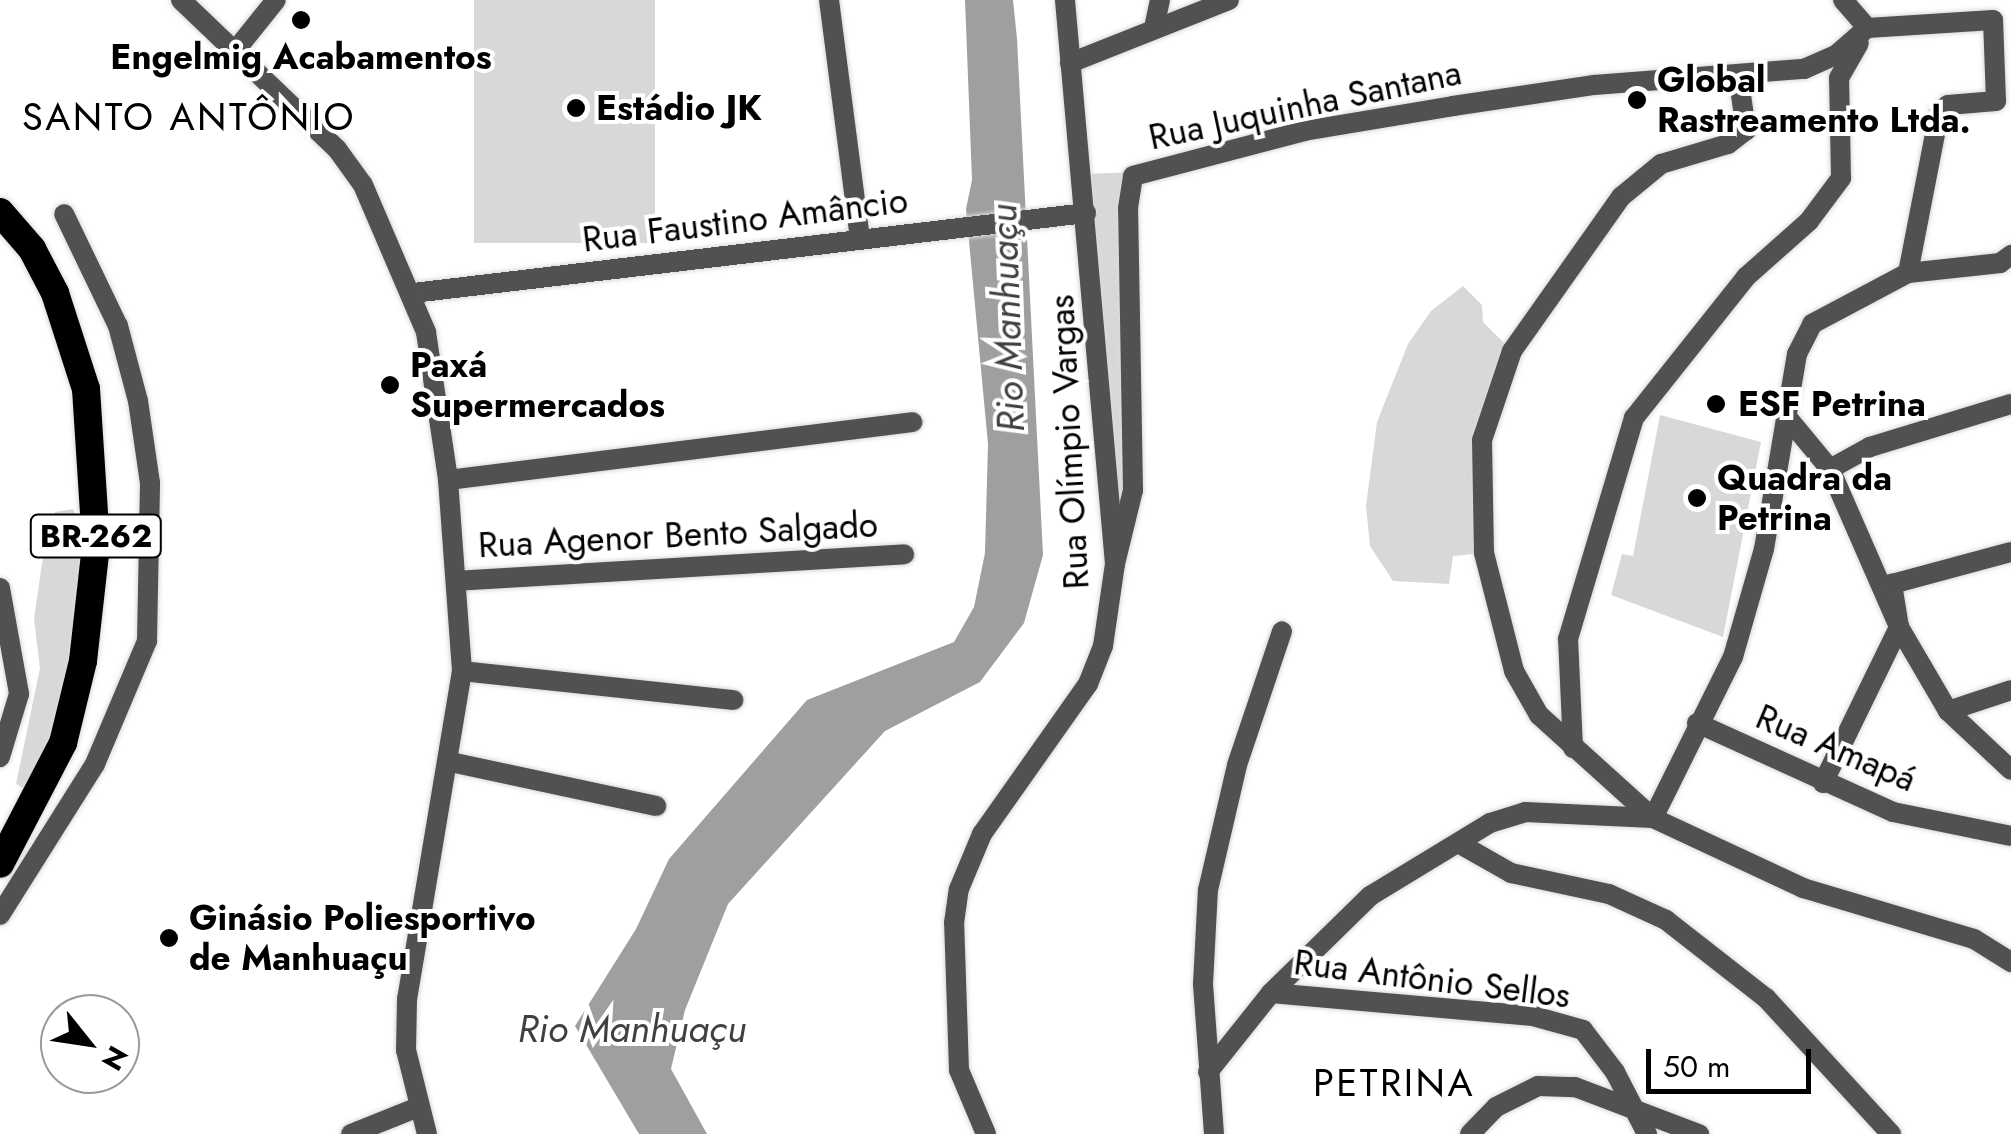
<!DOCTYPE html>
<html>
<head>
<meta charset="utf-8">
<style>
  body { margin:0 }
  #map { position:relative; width:2011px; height:1134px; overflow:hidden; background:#fff; font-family:Jost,sans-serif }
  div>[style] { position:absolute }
  .green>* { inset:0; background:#d8d8d8; transform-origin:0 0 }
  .water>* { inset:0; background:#9f9f9f }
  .roads { filter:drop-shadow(0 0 2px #dbdbdb) drop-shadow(0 0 2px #dbdbdb) }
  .minor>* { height:20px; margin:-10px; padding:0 10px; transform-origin:10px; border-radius:10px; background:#515151 }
  .tertiary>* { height:20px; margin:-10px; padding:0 10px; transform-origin:10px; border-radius:10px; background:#515151 }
  .trunk>* { height:28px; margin:-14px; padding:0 14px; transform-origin:14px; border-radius:14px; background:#000 }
  .dots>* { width:28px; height:28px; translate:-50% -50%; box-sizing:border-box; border:5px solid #fff; border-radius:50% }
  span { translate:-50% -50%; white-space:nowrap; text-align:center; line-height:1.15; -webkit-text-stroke:8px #fff; paint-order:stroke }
  .shield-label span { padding:2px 8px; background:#fff; border:2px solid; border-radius:8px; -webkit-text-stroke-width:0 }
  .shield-label { font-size:32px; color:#000; font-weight:700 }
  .poi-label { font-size:35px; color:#000; font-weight:700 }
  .left { translate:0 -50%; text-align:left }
  .street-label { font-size:35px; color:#000 }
  .neighbourhood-label { font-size:38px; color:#000; letter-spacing:2.5px }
  .water-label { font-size:38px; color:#404040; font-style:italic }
  .north { position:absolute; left:40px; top:994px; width:100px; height:100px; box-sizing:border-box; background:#fff; border:2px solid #999; border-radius:50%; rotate:120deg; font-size:28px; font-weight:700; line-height:40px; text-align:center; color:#000 }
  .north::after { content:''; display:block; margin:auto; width:35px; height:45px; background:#000; clip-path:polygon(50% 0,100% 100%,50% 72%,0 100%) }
  .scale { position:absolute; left:1646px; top:1049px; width:165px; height:45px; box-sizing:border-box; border:5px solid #000; border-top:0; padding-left:12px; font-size:30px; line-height:35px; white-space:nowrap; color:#000; -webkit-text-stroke:8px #fff; paint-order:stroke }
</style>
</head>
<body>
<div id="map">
  <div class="green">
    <div style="left:474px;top:0;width:181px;height:243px"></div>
    <div style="clip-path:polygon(1140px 172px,1133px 176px,1135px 444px,1115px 564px,1081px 174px)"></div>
    <div style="clip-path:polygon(1463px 286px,1482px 305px,1483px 322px,1512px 351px,1482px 440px,1484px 553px,1453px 556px,1449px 584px,1393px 581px,1370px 546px,1366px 506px,1377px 422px,1408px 344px,1431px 311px)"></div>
    <div style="clip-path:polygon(1660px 415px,1761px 442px,1723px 637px,1611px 595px,1622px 554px,1633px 556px)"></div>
    <div style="clip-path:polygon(73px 509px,82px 526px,73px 654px,58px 718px,26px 790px,16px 784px,40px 668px,34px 619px,42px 563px,55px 512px)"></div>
  </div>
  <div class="water">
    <div style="clip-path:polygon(965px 0,1013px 0,1017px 39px,1043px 555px,1024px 623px,980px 682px,885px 731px,728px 904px,685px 1010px,671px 1069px,707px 1134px,639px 1134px,575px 1026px,636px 929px,669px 859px,807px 700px,954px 642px,974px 607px,985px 553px,988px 444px,966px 209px,972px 180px)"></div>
  </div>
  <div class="roads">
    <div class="minor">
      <div style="left:829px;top:0;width:240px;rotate:82.6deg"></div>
      <div style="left:1843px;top:0;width:37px;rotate:49deg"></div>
      <div style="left:1154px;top:28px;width:29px;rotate:-78deg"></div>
      <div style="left:235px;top:51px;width:65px;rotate:-51.2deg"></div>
      <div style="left:1070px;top:63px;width:171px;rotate:-21.6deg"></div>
      <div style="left:1738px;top:74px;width:57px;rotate:81.9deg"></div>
      <div style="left:1746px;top:130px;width:23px;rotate:142deg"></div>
      <div style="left:1728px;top:144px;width:70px;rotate:163.4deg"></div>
      <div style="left:1661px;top:164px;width:52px;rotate:140.5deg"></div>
      <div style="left:1621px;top:197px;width:189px;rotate:125.3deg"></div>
      <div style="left:1512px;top:351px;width:94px;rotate:108.6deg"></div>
      <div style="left:1482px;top:440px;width:113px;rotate:89deg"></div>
      <div style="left:1484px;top:553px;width:122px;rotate:75.7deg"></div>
      <div style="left:1514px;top:671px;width:51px;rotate:60.4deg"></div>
      <div style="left:1539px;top:715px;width:154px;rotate:42.1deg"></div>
      <div style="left:1653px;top:818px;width:180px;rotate:-63.6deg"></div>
      <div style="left:1733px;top:657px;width:112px;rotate:-74deg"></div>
      <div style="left:1764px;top:549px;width:198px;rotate:-80.4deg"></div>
      <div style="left:1797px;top:354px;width:34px;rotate:-63deg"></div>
      <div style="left:1812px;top:324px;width:109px;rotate:-28deg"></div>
      <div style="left:1908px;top:273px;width:163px;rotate:-79deg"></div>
      <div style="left:1939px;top:113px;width:12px;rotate:-42deg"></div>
      <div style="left:1948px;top:105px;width:48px;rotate:-4.8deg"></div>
      <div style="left:1996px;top:101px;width:81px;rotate:-92.1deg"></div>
      <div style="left:1993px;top:20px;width:126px;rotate:176.4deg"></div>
      <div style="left:1908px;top:273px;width:93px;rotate:-6.2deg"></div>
      <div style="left:2000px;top:263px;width:14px;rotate:-36deg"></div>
      <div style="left:413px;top:293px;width:678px;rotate:-6.78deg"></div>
      <div style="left:1786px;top:416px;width:69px;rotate:50.3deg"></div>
      <div style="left:1830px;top:469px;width:172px;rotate:66.4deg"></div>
      <div style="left:1899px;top:627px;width:97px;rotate:59.7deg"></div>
      <div style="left:1948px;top:711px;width:86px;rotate:43.1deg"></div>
      <div style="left:1830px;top:469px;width:46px;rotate:-28.8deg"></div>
      <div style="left:1870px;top:447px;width:147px;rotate:-17deg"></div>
      <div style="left:448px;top:480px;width:468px;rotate:-7.1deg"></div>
      <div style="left:1115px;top:564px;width:76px;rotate:-76.3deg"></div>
      <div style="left:1133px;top:490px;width:282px;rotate:-91deg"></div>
      <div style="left:1128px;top:208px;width:32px;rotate:-81deg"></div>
      <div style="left:1133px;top:176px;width:177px;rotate:-14.7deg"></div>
      <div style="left:1304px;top:131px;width:151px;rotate:-9.5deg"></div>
      <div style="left:1453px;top:106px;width:143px;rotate:-8.5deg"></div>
      <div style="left:1594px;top:85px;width:211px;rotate:-4.4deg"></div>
      <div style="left:1804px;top:69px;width:35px;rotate:-24deg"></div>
      <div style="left:1836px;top:55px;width:41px;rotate:-41.1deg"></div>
      <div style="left:456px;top:581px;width:449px;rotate:-3.4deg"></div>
      <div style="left:0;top:588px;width:108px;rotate:79.8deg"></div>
      <div style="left:19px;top:694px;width:66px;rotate:106.8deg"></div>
      <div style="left:462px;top:671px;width:273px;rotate:6.1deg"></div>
      <div style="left:1948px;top:711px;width:66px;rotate:-18.4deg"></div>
      <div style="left:1697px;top:723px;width:215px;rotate:24.4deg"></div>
      <div style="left:1893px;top:812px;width:120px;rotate:11.5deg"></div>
      <div style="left:1573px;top:748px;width:109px;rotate:-92.6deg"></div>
      <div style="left:1568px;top:639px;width:231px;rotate:-73.4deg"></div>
      <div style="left:1634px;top:418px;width:180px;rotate:-51.5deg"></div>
      <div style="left:1746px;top:277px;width:84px;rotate:-41.6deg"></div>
      <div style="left:1809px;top:221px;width:54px;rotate:-53.3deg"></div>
      <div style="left:1841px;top:178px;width:100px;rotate:-91.1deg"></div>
      <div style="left:1839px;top:78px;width:40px;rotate:-60.3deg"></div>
      <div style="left:451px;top:762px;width:210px;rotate:12.1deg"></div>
      <div style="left:1823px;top:783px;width:174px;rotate:-64deg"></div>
      <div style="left:1899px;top:627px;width:44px;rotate:-99.2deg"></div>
      <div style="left:1892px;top:584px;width:123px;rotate:-15.1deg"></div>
      <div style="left:1460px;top:844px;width:59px;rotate:29.6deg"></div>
      <div style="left:1511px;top:873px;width:100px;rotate:12.1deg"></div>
      <div style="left:1609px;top:894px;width:63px;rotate:24.5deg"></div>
      <div style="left:1666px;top:920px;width:127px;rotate:38deg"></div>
      <div style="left:1766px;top:998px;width:185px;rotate:47.4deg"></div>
      <div style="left:0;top:915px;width:178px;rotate:-57.8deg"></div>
      <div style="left:95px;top:764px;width:134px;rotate:-67.1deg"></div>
      <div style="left:147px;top:641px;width:158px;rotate:-88.9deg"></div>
      <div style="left:150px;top:483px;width:83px;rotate:-98.3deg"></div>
      <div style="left:138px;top:401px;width:78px;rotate:-104.9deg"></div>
      <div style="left:118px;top:326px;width:124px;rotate:-115.7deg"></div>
      <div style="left:1271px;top:993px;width:263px;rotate:5deg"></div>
      <div style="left:1533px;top:1016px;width:52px;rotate:15.6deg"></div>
      <div style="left:1583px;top:1030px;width:53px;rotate:52.7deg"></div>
      <div style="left:1615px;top:1072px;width:70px;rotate:62.7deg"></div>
      <div style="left:1208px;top:1072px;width:101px;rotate:-51.4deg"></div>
      <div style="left:1271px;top:993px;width:139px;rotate:-44.4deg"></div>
      <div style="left:1370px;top:896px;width:140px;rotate:-31.3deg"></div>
      <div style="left:1490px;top:823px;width:37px;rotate:-17deg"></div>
      <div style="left:1525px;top:812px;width:128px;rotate:2.7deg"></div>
      <div style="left:1653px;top:818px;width:166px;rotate:25deg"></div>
      <div style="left:1803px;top:888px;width:178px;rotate:16.6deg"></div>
      <div style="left:1974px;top:939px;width:44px;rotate:31.9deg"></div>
      <div style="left:351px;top:1134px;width:70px;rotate:-21.8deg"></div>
      <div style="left:1214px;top:1134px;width:150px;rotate:-94.2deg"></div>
      <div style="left:1203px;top:984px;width:94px;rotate:-87deg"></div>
      <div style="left:1208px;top:890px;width:128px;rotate:-76.9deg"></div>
      <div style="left:1237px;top:765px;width:141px;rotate:-71.4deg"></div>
      <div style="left:1470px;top:1134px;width:37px;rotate:-46deg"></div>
      <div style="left:1496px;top:1107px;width:47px;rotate:-26.6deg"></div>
      <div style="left:1538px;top:1086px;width:37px;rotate:2deg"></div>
      <div style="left:1575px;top:1087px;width:133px;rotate:20.8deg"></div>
    </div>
    <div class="tertiary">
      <div style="left:181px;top:0;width:216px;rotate:43.7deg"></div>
      <div style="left:337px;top:149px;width:44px;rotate:54.2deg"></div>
      <div style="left:363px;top:185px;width:160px;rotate:66.8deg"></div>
      <div style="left:426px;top:332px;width:150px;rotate:81.5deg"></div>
      <div style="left:448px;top:480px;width:192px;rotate:85.8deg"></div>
      <div style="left:462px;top:671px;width:333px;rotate:99.5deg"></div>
      <div style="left:407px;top:999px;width:51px;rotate:91.1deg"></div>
      <div style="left:406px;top:1050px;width:87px;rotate:76deg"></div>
      <div style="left:986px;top:1134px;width:69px;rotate:-112.9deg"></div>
      <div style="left:959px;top:1070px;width:147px;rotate:-91.9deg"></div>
      <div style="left:954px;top:923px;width:34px;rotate:-82deg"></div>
      <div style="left:959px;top:889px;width:60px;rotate:-67.3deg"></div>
      <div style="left:982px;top:834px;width:184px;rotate:-54.8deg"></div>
      <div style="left:1088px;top:684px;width:41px;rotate:-68.5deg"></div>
      <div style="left:1103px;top:646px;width:83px;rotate:-81.7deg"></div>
      <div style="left:1115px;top:564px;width:566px;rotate:-95.07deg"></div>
    </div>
    <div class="trunk">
      <div style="left:0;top:212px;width:49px;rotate:49.1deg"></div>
      <div style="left:32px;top:249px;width:50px;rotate:62.4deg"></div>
      <div style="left:55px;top:293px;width:101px;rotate:72.1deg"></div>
      <div style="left:86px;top:389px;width:156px;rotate:86.3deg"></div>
      <div style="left:96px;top:545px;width:117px;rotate:96.4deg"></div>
      <div style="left:83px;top:661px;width:84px;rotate:103.7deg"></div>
      <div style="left:63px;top:743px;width:136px;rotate:117.5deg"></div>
    </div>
  </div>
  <div class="dots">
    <div style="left:301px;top:20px;background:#000"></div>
    <div style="left:1637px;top:100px;background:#000"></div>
    <div style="left:576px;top:108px;background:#000"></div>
    <div style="left:390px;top:385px;background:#000"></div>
    <div style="left:1716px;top:404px;background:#000"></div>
    <div style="left:1697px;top:498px;background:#000"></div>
    <div style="left:169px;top:938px;background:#000"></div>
  </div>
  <div class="shield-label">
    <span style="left:96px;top:536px">BR-262</span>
  </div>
  <div class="poi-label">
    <span style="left:301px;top:57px">Engelmig Acabamentos</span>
    <span class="left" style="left:1657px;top:100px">Global<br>Rastreamento Ltda.</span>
    <span class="left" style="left:596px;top:108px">Estádio JK</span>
    <span class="left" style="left:410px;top:385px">Paxá<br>Supermercados</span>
    <span class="left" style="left:1738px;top:404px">ESF Petrina</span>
    <span class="left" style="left:1717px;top:498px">Quadra da<br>Petrina</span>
    <span class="left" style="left:189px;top:938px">Ginásio Poliesportivo<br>de Manhuaçu</span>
  </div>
  <div class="street-label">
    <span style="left:1305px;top:105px;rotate:-12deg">Rua Juquinha Santana</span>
    <span style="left:745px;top:220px;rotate:-7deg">Rua Faustino Amâncio</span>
    <span style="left:1069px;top:442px;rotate:-93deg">Rua Olímpio Vargas</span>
    <span style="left:678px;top:535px;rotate:-3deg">Rua Agenor Bento Salgado</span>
    <span style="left:1836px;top:748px;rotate:23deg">Rua Amapá</span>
    <span style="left:1432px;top:979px;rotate:7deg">Rua Antônio Sellos</span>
  </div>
  <div class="neighbourhood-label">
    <span style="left:189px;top:117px">SANTO ANTÔNIO</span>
    <span style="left:1394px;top:1083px">PETRINA</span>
  </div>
  <div class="water-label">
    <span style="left:1007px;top:318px;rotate:-92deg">Rio Manhuaçu</span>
    <span style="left:632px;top:1029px">Rio Manhuaçu</span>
  </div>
  <div class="north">N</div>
  <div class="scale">50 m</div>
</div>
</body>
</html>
